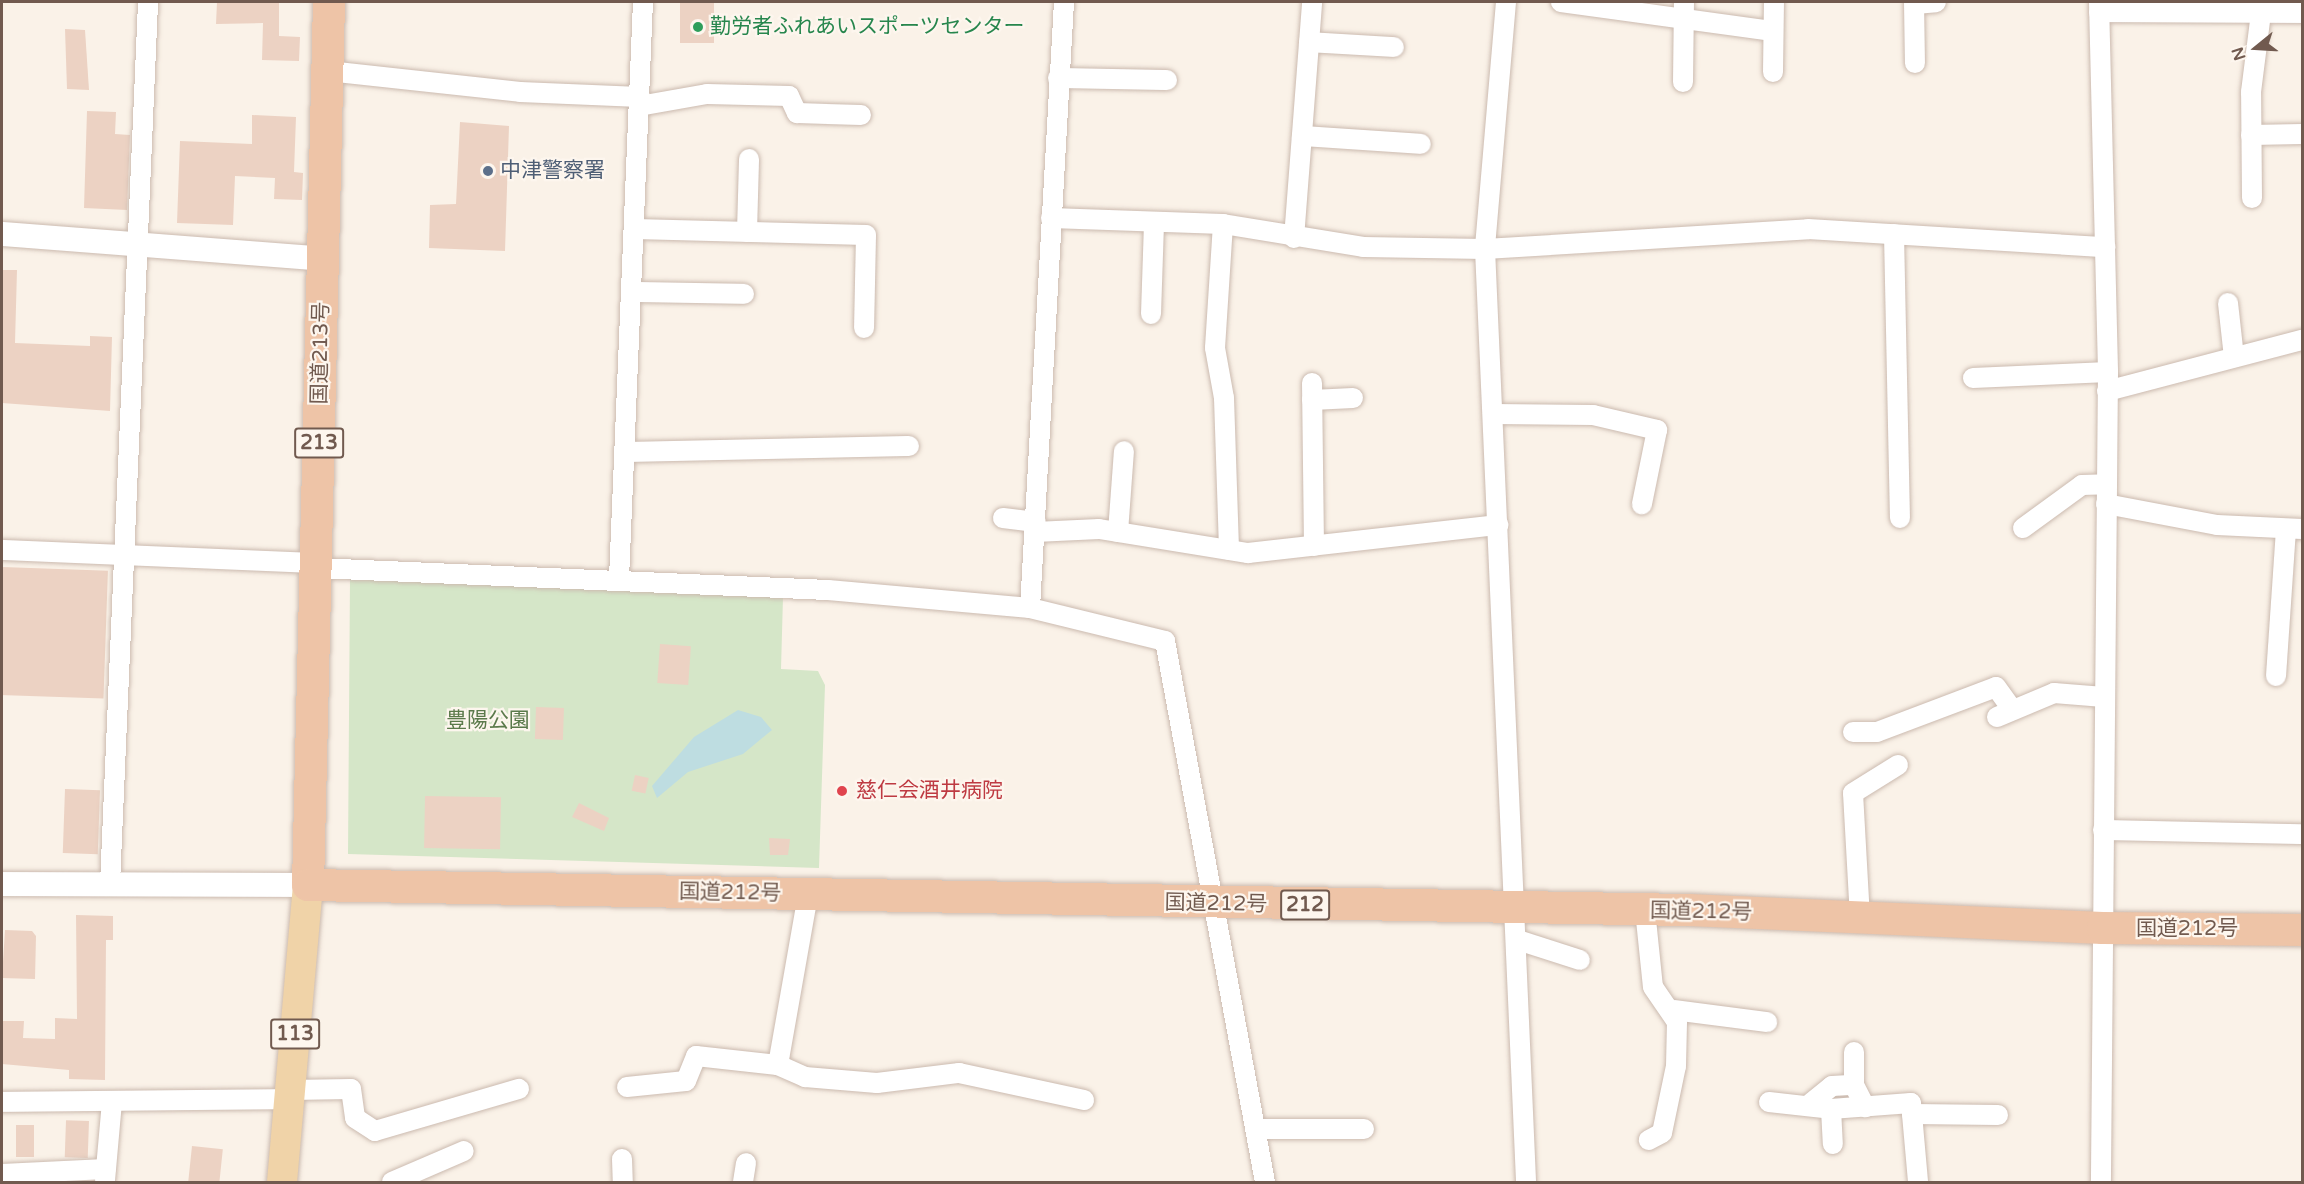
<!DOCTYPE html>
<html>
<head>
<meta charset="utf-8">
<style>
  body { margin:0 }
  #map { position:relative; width:2304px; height:1184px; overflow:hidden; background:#faf2e8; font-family:"Varela Round","Noto Sans JP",sans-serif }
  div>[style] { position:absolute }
  .green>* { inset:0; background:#d5e6c8 }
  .water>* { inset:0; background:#bedde1 }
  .building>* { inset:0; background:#ecd2c3; transform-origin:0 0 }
  .roads { filter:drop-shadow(0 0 2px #cbbaaf) drop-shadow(0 0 2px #cbbaaf) }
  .minor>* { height:20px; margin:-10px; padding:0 10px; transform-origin:10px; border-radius:10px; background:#fff }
  .tertiary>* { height:24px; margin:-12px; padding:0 12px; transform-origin:12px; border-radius:12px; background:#fff }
  .primary>* { height:30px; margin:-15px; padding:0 15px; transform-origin:15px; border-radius:15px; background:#f0d3a8 }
  .trunk>* { height:32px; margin:-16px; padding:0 16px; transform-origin:16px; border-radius:16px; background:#eec4a7 }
  .dots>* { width:16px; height:16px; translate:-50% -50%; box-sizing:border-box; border:3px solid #fdf6ee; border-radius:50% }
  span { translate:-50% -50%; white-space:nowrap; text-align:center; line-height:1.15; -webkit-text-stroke:4.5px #fdf6ee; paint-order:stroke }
  .shield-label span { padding:2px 4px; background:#fdf6ee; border:2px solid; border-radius:4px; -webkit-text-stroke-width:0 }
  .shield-label { font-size:20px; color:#715a4f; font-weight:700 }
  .leisure-label { font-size:21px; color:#27864d }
  .left { translate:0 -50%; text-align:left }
  .service-label { font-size:21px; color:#4e5e75 }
  .street-label { font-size:21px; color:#715a4f }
  .park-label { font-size:21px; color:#5b7a4b }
  .health-label { font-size:21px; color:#be3a42 }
  .frame { position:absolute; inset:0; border:3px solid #715a4f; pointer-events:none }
  .north { position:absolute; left:2226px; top:18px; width:60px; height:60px; -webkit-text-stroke:4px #fdf6ee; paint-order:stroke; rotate:252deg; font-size:16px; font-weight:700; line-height:24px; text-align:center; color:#715a4f }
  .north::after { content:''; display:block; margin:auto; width:21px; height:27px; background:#715a4f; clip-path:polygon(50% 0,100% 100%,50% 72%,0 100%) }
</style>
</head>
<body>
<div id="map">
  <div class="green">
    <div style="clip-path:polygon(350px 578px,783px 597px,781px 669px,818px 671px,825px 685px,819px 868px,348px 854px)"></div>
  </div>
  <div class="water">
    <div style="clip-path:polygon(738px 710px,761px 717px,772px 730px,743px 754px,688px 772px,657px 798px,652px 786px,694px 737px)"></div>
  </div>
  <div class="building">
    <div style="clip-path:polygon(217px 2px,279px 2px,279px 36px,300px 37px,299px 61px,262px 60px,263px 23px,216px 24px)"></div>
    <div style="left:680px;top:2px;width:34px;height:41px"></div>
    <div style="clip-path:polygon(65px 29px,85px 30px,89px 90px,67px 89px)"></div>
    <div style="clip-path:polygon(87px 111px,116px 112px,115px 134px,130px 135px,127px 210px,84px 208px)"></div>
    <div style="clip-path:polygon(252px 115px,296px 117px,294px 172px,303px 173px,302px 200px,274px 199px,275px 178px,235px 176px,233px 225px,177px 223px,180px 141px,252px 144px)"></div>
    <div style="clip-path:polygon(460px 122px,509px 126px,505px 251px,429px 248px,430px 205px,456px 204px)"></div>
    <div style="clip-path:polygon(2px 270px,17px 270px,15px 343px,90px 346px,90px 336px,112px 337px,110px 411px,2px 403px)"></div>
    <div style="left:2px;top:567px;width:106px;height:128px;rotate:2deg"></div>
    <div style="left:660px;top:644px;width:31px;height:39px;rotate:4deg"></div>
    <div style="left:536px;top:707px;width:28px;height:32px;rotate:2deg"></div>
    <div style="left:635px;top:775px;width:14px;height:16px;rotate:12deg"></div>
    <div style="left:65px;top:789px;width:35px;height:64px;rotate:2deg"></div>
    <div style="left:425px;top:796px;width:76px;height:52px;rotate:1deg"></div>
    <div style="clip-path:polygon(579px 803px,609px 818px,604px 831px,572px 817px)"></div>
    <div style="clip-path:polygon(769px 838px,790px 839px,788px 855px,770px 855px)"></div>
    <div style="clip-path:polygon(76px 915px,113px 916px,113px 940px,106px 940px,105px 1080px,69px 1079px,69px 1070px,2px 1064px,3px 1021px,24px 1021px,23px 1038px,55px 1039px,55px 1018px,77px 1019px)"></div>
    <div style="clip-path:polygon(5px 930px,32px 931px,36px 936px,35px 979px,2px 978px)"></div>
    <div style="left:89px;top:1121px;width:37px;height:23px;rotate:92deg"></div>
    <div style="left:16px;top:1125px;width:18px;height:32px"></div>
    <div style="left:192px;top:1146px;width:31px;height:36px;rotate:6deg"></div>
  </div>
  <div class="roads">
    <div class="minor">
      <div style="left:1506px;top:2px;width:248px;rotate:94.9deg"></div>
      <div style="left:1485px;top:249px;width:934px;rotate:87.48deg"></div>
      <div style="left:1561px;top:2px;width:214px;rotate:7.8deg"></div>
      <div style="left:1914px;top:2px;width:61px;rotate:89.1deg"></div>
      <div style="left:2099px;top:2px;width:370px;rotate:88.6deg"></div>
      <div style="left:2108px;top:372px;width:810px;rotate:90.5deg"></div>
      <div style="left:1915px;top:4px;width:21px;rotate:-5deg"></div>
      <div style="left:2099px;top:12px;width:203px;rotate:0.3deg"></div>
      <div style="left:1309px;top:42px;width:85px;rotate:3.4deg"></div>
      <div style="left:328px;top:71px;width:193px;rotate:6.2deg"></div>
      <div style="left:520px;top:92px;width:120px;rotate:2.4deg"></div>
      <div style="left:1773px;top:72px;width:70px;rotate:-89.2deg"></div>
      <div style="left:1058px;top:78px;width:109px;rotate:1.1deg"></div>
      <div style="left:1683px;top:82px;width:80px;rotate:-89.3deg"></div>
      <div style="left:639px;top:106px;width:69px;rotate:-10deg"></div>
      <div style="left:707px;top:94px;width:82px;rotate:1.4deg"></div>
      <div style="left:789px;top:96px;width:19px;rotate:65deg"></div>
      <div style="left:797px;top:113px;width:64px;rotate:1.8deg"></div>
      <div style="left:2251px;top:135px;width:51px;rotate:-1.1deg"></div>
      <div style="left:1302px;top:136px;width:119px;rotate:3.8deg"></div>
      <div style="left:2252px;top:198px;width:106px;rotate:-90.5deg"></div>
      <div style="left:2251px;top:92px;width:80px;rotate:-82.8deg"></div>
      <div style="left:1051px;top:218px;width:172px;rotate:2deg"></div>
      <div style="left:1223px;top:224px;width:142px;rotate:9.3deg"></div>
      <div style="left:1363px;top:247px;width:122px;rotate:0.9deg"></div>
      <div style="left:1485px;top:249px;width:324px;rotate:-3.5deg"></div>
      <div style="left:1808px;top:229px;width:298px;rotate:3.5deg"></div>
      <div style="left:1223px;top:224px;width:124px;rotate:93.7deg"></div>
      <div style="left:1215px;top:348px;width:51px;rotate:79.8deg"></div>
      <div style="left:1224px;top:398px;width:152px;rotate:88.1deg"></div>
      <div style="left:635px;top:229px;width:231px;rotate:1.5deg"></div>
      <div style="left:866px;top:235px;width:93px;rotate:91.2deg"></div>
      <div style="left:747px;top:232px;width:73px;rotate:-88.4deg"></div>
      <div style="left:1894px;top:234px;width:284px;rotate:88.8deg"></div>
      <div style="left:1294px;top:238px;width:237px;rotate:-85.6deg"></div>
      <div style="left:633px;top:292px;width:111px;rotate:1deg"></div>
      <div style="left:2228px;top:303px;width:54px;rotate:83.7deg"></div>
      <div style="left:1151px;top:314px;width:92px;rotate:-88.1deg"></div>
      <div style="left:1973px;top:378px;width:135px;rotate:-2.5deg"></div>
      <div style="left:1312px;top:383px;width:163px;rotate:89.3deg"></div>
      <div style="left:2107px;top:391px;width:202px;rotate:-14.7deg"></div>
      <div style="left:1312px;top:400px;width:41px;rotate:-2.8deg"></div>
      <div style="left:1493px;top:414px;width:100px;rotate:0.6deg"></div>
      <div style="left:1593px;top:415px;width:66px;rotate:13.2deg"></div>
      <div style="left:1657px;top:430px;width:76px;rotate:101.5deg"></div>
      <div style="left:625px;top:452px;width:284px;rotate:-1.2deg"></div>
      <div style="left:2106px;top:504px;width:113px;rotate:10.7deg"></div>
      <div style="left:2217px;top:525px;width:85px;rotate:2.7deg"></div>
      <div style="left:1003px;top:518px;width:33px;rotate:7deg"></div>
      <div style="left:2023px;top:528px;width:73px;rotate:-36.1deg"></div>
      <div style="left:2082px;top:485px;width:24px;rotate:-2deg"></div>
      <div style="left:1035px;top:532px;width:64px;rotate:-2.7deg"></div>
      <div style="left:1099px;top:529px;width:151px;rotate:9.2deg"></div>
      <div style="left:1248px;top:553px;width:252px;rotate:-6.4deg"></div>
      <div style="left:1118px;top:532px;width:81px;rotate:-85.8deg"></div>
      <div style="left:2px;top:550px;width:314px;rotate:2.4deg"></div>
      <div style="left:316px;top:568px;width:512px;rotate:2.46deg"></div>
      <div style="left:828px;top:590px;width:203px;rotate:5.1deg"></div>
      <div style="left:1030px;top:608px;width:139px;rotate:13.7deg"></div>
      <div style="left:1165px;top:641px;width:550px;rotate:79.53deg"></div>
      <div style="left:619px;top:579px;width:577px;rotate:-87.62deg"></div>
      <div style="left:1030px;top:608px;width:607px;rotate:-86.79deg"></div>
      <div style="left:2276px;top:676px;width:147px;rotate:-86.1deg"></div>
      <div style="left:1997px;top:717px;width:62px;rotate:-22.8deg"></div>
      <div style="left:2054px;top:693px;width:50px;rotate:4.6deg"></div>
      <div style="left:1853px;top:732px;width:24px"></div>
      <div style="left:1877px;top:732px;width:127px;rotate:-20.7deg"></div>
      <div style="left:1996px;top:687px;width:27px;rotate:54deg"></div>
      <div style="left:2103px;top:830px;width:199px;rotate:1.2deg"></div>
      <div style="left:110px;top:884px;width:883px;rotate:-87.53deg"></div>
      <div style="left:1645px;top:910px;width:77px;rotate:84.1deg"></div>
      <div style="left:1653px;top:987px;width:42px;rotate:55.6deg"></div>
      <div style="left:1677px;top:1022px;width:44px;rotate:91.3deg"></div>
      <div style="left:1676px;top:1066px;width:68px;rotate:101.8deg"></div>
      <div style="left:1662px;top:1133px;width:15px;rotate:152deg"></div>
      <div style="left:1860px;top:918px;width:125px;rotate:-93.2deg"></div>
      <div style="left:1853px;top:793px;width:53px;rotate:-31.9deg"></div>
      <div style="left:1518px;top:940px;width:65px;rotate:17.9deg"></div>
      <div style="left:1674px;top:1010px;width:94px;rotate:7.4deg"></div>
      <div style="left:1854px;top:1052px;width:33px;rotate:90deg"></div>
      <div style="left:778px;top:1065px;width:30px;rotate:24deg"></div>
      <div style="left:805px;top:1077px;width:72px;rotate:4.8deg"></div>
      <div style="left:877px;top:1083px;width:83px;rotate:-7deg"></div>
      <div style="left:959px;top:1073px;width:128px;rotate:12.2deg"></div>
      <div style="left:627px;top:1087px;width:59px;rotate:-5.8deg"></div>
      <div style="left:686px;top:1081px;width:27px;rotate:-68deg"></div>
      <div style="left:696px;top:1056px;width:82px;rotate:6.3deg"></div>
      <div style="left:778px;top:1065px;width:173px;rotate:-80deg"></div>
      <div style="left:290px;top:1090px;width:61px;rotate:-0.9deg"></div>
      <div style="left:351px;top:1089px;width:29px;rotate:82deg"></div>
      <div style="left:355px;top:1118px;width:24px;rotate:33deg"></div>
      <div style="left:375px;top:1131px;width:150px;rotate:-16.3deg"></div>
      <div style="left:2px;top:1102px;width:287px;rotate:-0.6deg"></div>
      <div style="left:1769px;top:1102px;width:62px;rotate:6.4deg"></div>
      <div style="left:1831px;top:1109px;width:80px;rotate:-4.3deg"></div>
      <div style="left:1911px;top:1103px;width:79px;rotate:84.9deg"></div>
      <div style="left:1811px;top:1103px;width:27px;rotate:-39deg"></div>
      <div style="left:1832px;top:1086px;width:22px;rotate:-3deg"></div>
      <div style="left:1854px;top:1085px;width:25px;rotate:63deg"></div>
      <div style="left:1831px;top:1109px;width:35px;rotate:87deg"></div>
      <div style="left:1912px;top:1114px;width:86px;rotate:0.7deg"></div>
      <div style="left:1257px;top:1129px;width:107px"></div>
      <div style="left:622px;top:1159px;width:23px;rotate:88deg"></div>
      <div style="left:2px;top:1174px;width:104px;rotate:-2.8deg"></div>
      <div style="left:105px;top:1180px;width:78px;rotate:-84.9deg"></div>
      <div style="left:392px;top:1182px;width:78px;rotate:-23.3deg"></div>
      <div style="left:743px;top:1182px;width:19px;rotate:-81deg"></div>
    </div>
    <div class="tertiary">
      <div style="left:2px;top:234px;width:323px;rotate:4.4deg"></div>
      <div style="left:2px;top:884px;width:306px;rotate:0.2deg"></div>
    </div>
    <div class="primary">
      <div style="left:282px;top:1182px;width:298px;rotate:-85deg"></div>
    </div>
    <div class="trunk">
      <div style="left:329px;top:2px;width:883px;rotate:91.36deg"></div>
      <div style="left:308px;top:885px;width:1381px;rotate:1.04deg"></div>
      <div style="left:1689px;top:910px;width:414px;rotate:2.5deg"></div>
      <div style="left:2103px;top:928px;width:199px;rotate:0.6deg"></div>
    </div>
  </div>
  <div class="dots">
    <div style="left:698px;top:27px;background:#2e9e5b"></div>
    <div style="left:488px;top:171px;background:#5c6f8a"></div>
    <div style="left:842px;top:791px;background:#e0444e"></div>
  </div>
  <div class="shield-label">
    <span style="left:319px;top:443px">213</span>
    <span style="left:1305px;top:905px">212</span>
    <span style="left:295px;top:1034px">113</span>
  </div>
  <div class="leisure-label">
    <span class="left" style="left:710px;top:27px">勤労者ふれあいスポーツセンター</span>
  </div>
  <div class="service-label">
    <span class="left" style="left:500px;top:171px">中津警察署</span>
  </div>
  <div class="street-label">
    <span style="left:321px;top:353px;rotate:-89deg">国道213号</span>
    <span style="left:730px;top:893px;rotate:1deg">国道212号</span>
    <span style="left:1216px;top:904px;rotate:1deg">国道212号</span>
    <span style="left:1701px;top:912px;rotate:1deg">国道212号</span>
    <span style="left:2187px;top:929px">国道212号</span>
  </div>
  <div class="park-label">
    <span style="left:488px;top:721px">豊陽公園</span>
  </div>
  <div class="health-label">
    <span class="left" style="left:856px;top:791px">慈仁会酒井病院</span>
  </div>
  <div class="frame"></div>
  <div class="north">N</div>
</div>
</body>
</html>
